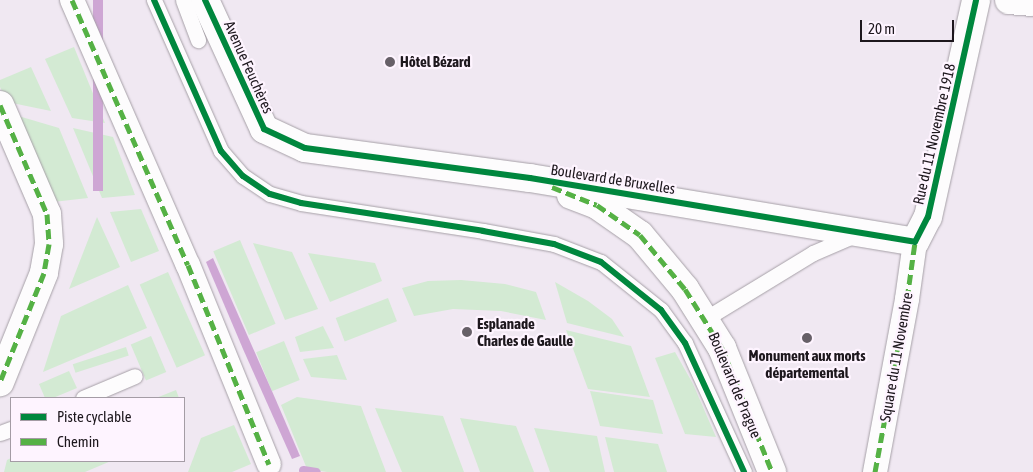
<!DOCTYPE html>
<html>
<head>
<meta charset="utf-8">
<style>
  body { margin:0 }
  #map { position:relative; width:1033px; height:472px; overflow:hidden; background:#f0e8f2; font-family:"Asap Condensed",sans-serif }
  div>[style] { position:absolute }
  .green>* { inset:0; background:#d3ead3; transform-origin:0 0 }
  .water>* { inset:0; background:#cea6d4; transform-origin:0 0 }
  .stream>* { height:9px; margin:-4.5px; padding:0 4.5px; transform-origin:4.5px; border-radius:4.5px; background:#cea6d4 }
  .roads { filter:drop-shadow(0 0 1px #a6a0a7) drop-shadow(0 0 1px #a6a0a7) }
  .service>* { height:15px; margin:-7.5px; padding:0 7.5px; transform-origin:7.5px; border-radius:7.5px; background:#fdfcfd }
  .pedestrian>* { height:24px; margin:-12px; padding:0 12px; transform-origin:12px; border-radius:12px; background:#fdfcfd }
  .minor>* { height:28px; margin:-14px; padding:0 14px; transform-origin:14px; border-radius:14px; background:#fdfcfd }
  .quiet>* { height:5px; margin-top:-2.5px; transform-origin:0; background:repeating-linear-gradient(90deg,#55b145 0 10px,transparent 0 15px) }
  .cycleway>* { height:6px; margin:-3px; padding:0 3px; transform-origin:3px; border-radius:3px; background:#00873e }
  .dots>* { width:14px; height:14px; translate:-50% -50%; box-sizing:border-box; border:2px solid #fef4ff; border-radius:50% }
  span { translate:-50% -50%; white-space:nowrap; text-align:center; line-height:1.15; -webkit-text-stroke:4.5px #fef4ff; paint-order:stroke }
  .poi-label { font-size:15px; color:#1d171d; font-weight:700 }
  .left { translate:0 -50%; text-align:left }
  .street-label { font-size:15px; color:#1d171d }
  .legend { position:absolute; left:10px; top:397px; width:175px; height:65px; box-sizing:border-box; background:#fef4ff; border:1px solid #a49ca5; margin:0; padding:6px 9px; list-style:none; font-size:15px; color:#1d171d }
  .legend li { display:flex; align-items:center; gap:10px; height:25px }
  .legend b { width:25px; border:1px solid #a49ca5 }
  .scale { position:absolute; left:860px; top:20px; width:94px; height:22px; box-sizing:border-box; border:2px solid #1d171d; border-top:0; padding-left:6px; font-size:15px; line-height:18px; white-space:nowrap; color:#1d171d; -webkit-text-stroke:4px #fef4ff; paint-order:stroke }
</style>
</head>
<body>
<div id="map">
  <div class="green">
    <div style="clip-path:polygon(74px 47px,105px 123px,72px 118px,45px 59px)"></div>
    <div style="clip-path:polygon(31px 67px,51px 111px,7px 102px,0 87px,0 80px)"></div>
    <div style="clip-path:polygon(15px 115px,59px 128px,88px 198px,53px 202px)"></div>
    <div style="clip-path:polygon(73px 128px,113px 137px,135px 195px,102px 198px)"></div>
    <div style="clip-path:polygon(141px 209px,159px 251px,131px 262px,110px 212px)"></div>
    <div style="clip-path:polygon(97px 217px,120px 267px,69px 289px)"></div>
    <div style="left:240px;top:240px;width:91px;height:29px;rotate:67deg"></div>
    <div style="clip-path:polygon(253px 243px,292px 252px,318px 309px,285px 320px)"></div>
    <div style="clip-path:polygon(308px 253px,375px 263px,382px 281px,330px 302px)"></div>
    <div style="left:168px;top:272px;width:91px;height:31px;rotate:66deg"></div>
    <div style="clip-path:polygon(461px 280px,505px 284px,536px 292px,546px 320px,501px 311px,453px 309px,414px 316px,402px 288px,428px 281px)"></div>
    <div style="clip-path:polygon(555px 282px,588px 301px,612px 319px,624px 337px,567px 323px)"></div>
    <div style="clip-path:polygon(128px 285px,147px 328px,43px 372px,61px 316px)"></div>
    <div style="left:388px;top:298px;width:25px;height:56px;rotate:69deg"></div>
    <div style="clip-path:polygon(323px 326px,334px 348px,300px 352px,295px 337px)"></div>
    <div style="clip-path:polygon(566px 330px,631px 346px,650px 397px,588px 389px)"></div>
    <div style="left:151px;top:336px;width:39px;height:22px;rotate:67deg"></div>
    <div style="left:284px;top:341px;width:42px;height:30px;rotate:68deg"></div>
    <div style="left:126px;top:347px;width:9px;height:56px;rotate:72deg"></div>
    <div style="clip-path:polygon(675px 352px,693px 384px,716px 437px,685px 434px,655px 358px)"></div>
    <div style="clip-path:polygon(337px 355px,347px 380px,311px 377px,303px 359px)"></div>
    <div style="clip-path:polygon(69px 371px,77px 388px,53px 398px,45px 398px,39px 384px)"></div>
    <div style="clip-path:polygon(176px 390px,179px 398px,156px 398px)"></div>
    <div style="clip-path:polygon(590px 391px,653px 400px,663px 434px,600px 426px)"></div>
    <div style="clip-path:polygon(297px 397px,361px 406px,386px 472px,327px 472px,307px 469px,281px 405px)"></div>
    <div style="clip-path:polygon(375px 408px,443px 416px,464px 472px,402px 472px)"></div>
    <div style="clip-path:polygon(460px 418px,516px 426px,534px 472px,480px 472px)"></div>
    <div style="clip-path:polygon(234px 425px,251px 464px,232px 472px,188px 472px,201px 438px)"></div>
    <div style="clip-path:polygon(534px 428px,597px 436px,605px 472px,550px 472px)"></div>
    <div style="clip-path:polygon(605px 437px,658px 444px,667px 472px,614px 472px)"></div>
    <div style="clip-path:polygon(11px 458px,11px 461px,111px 461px,85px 472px,4px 472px,7px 460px)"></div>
  </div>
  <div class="water">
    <div style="left:93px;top:0;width:10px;height:191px"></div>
    <div style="clip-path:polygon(213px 258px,275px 398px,300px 456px,292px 459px,243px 349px,206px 262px)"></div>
  </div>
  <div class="stream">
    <div style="left:303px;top:470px;width:13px;rotate:9deg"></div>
  </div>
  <div class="roads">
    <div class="service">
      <div style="left:154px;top:0;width:165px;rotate:66.1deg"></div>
      <div style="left:221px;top:151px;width:33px;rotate:49deg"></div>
      <div style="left:243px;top:176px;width:32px;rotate:34deg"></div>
      <div style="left:270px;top:194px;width:32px;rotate:16deg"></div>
      <div style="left:301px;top:203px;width:184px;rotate:8.7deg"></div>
      <div style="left:483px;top:231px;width:72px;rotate:10.4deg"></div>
      <div style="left:554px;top:244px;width:50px;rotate:21deg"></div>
      <div style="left:601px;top:262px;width:77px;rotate:38.7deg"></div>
      <div style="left:661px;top:310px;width:41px;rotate:54deg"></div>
      <div style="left:685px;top:343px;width:142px;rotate:65.4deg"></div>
      <div style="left:183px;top:0;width:43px;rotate:69.4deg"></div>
      <div style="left:713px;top:314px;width:117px;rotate:-31.4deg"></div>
      <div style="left:813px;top:253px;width:46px;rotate:-23.2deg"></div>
      <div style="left:83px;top:398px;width:56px;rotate:-22.9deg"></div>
      <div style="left:0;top:433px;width:12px;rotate:-20deg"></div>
    </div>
    <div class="pedestrian">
      <div style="left:72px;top:0;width:289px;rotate:66.4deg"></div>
      <div style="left:188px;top:265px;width:215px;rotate:67.9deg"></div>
      <div style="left:875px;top:472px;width:176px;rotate:-79.5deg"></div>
      <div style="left:907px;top:299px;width:58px;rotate:-82deg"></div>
    </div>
    <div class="minor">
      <div style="left:205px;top:0;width:142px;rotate:65.4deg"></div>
      <div style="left:264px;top:129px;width:45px;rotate:24.9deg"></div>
      <div style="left:305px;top:148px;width:227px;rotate:7.6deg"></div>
      <div style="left:530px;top:178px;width:390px;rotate:9.4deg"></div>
      <div style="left:915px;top:242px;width:28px;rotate:-63deg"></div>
      <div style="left:928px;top:217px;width:222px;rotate:-77.5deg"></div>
      <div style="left:1009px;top:0;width:24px;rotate:5deg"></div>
      <div style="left:0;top:105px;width:119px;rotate:66.7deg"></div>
      <div style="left:47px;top:214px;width:30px;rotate:86deg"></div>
      <div style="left:49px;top:244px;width:29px;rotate:100deg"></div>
      <div style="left:44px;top:273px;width:118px;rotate:112deg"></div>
      <div style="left:571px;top:195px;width:28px;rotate:21deg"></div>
      <div style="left:597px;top:205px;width:52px;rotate:34.9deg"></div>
      <div style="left:640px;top:235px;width:70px;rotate:50.2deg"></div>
      <div style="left:685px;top:289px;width:70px;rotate:57.9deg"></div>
      <div style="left:722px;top:348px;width:134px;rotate:68deg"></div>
    </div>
  </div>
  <div class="quiet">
    <div style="left:72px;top:0;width:289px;rotate:66.4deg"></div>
    <div style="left:188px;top:265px;width:215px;rotate:67.9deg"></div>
    <div style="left:0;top:105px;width:119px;rotate:66.7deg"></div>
    <div style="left:47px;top:214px;width:30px;rotate:86deg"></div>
    <div style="left:49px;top:244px;width:29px;rotate:100deg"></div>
    <div style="left:44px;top:273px;width:118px;rotate:112deg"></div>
    <div style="left:552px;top:187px;width:48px;rotate:21.8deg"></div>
    <div style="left:597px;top:205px;width:52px;rotate:34.9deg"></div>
    <div style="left:640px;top:235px;width:70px;rotate:50.2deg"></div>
    <div style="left:685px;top:289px;width:70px;rotate:57.9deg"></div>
    <div style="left:722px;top:348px;width:134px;rotate:68deg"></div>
    <div style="left:875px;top:472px;width:176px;rotate:-79.5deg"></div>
    <div style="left:907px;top:299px;width:58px;rotate:-82deg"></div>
  </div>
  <div class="cycleway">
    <div style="left:154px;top:0;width:165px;rotate:66.1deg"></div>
    <div style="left:221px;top:151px;width:33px;rotate:49deg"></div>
    <div style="left:243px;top:176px;width:32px;rotate:34deg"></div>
    <div style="left:270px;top:194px;width:32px;rotate:16deg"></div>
    <div style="left:301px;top:203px;width:184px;rotate:8.7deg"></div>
    <div style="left:483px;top:231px;width:72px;rotate:10.4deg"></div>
    <div style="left:554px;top:244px;width:50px;rotate:21deg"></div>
    <div style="left:601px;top:262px;width:77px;rotate:38.7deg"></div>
    <div style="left:661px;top:310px;width:41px;rotate:54deg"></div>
    <div style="left:685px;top:343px;width:142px;rotate:65.4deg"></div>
    <div style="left:205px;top:0;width:142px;rotate:65.4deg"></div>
    <div style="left:264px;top:129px;width:45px;rotate:24.9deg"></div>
    <div style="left:305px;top:148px;width:227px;rotate:7.6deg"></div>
    <div style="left:530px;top:178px;width:390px;rotate:9.4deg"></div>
    <div style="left:915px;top:242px;width:28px;rotate:-63deg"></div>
    <div style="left:928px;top:217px;width:222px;rotate:-77.5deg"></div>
  </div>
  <div class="dots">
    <div style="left:390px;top:62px;background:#676068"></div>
    <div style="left:467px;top:332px;background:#676068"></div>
    <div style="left:807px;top:338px;background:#676068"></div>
  </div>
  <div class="poi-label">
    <span class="left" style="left:400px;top:62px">Hôtel Bézard</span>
    <span class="left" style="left:477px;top:332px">Esplanade<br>Charles de Gaulle</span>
    <span style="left:807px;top:364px">Monument aux morts<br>départemental</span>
  </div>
  <div class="street-label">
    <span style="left:249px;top:67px;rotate:66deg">Avenue Feuchères</span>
    <span style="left:934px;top:134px;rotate:-77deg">Rue du 11 Novembre 1918</span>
    <span style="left:613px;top:179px;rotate:9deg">Boulevard de Bruxelles</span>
    <span style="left:896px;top:357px;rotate:-80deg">Square du 11 Novembre</span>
    <span style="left:735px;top:385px;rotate:67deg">Boulevard de Prague</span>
  </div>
  <ul class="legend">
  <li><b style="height:6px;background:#00873e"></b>Piste cyclable</li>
  <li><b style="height:6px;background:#55b145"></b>Chemin</li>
  </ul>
  <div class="scale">20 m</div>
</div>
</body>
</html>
